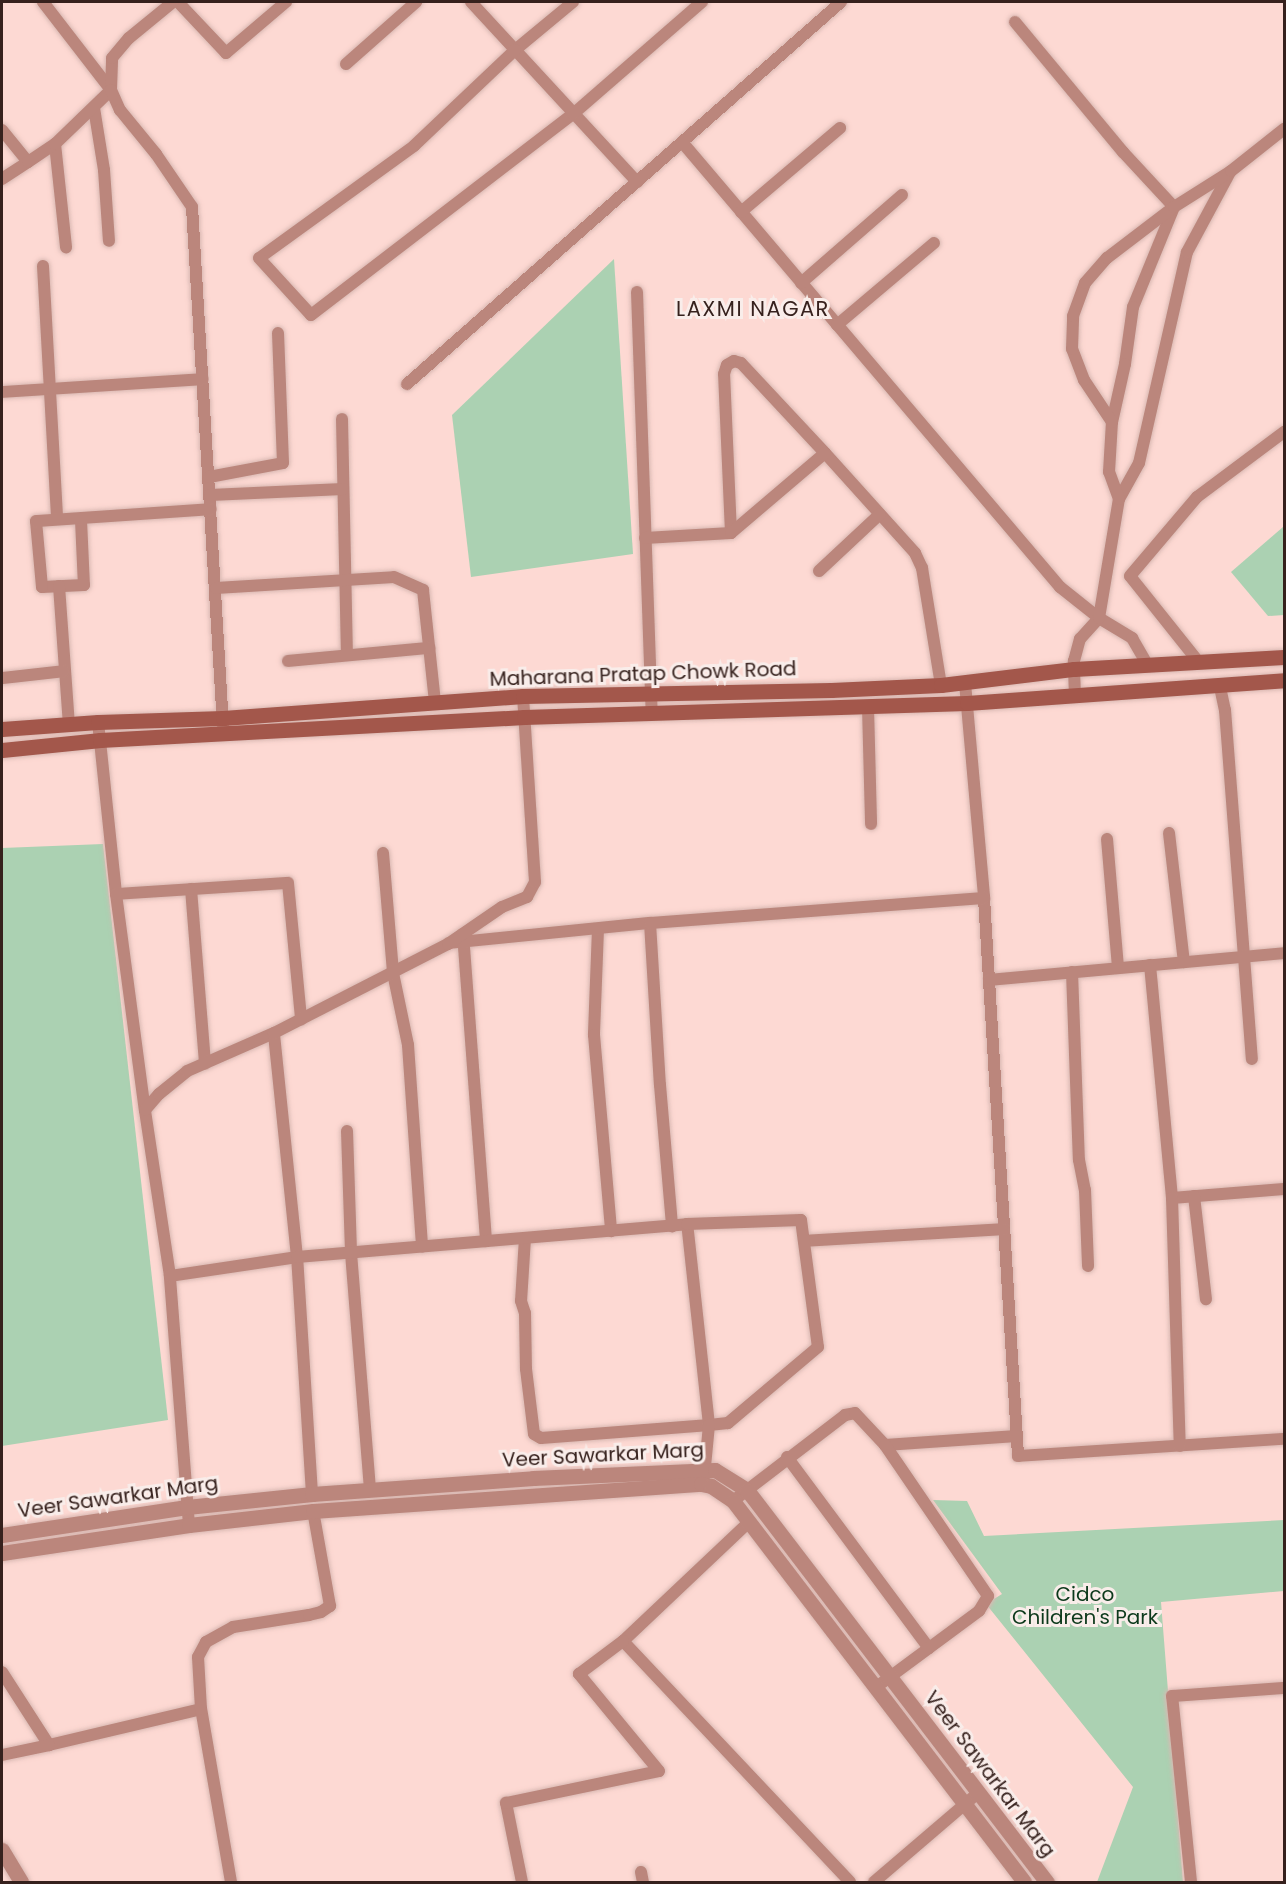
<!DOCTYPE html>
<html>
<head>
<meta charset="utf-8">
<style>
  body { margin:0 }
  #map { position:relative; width:1286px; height:1884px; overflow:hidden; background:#fdd9d3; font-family:Poppins,sans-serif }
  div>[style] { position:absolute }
  .green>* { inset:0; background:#abd1b2 }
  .roads { filter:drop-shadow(0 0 2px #d9b8b2) drop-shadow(0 0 2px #d9b8b2) }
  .minor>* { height:12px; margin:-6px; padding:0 6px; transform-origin:6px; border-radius:6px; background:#bb867c }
  .tertiary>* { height:15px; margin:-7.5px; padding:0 7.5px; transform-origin:7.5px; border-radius:7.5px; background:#bb867c }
  .secondary>* { height:15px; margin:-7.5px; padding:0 7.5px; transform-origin:7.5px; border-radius:7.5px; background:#a3574b }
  span { translate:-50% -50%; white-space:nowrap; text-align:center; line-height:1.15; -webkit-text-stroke:6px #f9edea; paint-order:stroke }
  .street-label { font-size:20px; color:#36211d }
  .park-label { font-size:20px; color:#0c391b }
  .neighbourhood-label { font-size:21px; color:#36211d; letter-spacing:1.5px }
  .frame { position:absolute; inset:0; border:3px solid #36211d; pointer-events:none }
</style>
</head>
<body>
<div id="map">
  <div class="green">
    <div style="clip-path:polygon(614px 259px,633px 554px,471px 577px,452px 415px)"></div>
    <div style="clip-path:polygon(1283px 527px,1284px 615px,1268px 616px,1231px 572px)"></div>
    <div style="clip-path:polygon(103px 844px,168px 1420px,2px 1446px,2px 848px)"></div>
    <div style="clip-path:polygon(933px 1500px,967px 1501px,984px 1536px,1284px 1520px,1284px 1591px,1161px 1602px,1183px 1882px,1097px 1882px,1133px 1787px,986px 1604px,1002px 1594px)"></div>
  </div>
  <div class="roads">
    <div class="minor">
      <div style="left:43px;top:2px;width:111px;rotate:52.3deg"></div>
      <div style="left:178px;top:2px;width:70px;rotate:46.7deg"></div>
      <div style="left:226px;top:53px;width:79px;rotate:-40.4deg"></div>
      <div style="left:471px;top:2px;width:245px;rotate:47.3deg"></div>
      <div style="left:573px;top:2px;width:75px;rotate:140.4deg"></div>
      <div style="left:515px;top:50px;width:139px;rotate:136.5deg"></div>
      <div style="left:414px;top:146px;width:191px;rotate:144.1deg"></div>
      <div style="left:259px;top:258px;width:77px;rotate:47.6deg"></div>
      <div style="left:311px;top:315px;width:330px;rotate:-37.5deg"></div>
      <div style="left:573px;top:114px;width:171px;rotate:-41deg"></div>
      <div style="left:1015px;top:22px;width:169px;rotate:50.3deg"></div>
      <div style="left:1123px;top:152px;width:75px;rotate:47.2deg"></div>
      <div style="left:1174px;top:207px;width:108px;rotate:112.3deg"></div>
      <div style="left:1133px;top:307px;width:58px;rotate:98deg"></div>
      <div style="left:1125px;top:364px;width:59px;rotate:102.6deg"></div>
      <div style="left:346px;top:64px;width:94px;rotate:-41.5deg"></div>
      <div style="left:111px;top:90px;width:32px;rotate:-88deg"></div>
      <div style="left:112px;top:58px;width:26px;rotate:-50deg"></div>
      <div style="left:129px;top:38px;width:57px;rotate:-39.3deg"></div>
      <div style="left:94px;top:108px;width:63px;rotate:80.8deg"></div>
      <div style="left:104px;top:170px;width:71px;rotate:86deg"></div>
      <div style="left:2px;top:130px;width:41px;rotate:50.9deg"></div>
      <div style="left:28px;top:162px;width:31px;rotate:147deg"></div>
      <div style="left:682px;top:142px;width:584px;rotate:49.65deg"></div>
      <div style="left:1060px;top:587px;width:50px;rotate:38.5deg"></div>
      <div style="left:1099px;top:618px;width:39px;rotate:31deg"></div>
      <div style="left:1132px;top:638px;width:30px;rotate:60deg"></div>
      <div style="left:55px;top:144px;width:104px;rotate:83.9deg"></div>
      <div style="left:28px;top:162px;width:32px;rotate:-34deg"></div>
      <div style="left:55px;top:144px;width:78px;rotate:-44deg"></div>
      <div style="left:111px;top:90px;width:22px;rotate:66deg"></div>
      <div style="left:120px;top:110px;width:57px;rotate:50.7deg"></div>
      <div style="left:156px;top:154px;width:64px;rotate:55.8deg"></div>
      <div style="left:192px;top:207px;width:519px;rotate:86.58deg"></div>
      <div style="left:741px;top:212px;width:130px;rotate:-40.3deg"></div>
      <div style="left:43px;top:266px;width:253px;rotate:86.8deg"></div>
      <div style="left:801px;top:283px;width:134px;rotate:-41.1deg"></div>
      <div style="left:637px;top:292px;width:420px;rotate:88deg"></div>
      <div style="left:837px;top:325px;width:127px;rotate:-40.2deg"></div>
      <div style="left:407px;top:384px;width:578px;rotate:-41.35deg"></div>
      <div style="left:2px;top:392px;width:201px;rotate:-3.7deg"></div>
      <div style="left:342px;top:419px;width:236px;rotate:88.8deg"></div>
      <div style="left:209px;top:477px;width:75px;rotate:-10.7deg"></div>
      <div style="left:283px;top:463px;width:130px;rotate:-92.2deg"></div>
      <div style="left:210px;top:495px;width:133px;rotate:-2.6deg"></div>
      <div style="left:1119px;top:499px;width:41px;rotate:-60.9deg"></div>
      <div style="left:1139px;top:463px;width:216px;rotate:-77.2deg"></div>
      <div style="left:1187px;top:252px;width:91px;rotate:-61.7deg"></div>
      <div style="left:81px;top:520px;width:65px;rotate:87.4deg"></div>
      <div style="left:84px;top:585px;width:42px;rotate:177.3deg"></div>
      <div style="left:42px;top:587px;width:66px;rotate:-95.2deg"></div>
      <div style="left:36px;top:521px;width:175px;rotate:-3.9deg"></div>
      <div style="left:731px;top:533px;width:159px;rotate:-92.5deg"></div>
      <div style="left:724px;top:374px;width:9px;rotate:-72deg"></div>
      <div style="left:727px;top:365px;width:8px;rotate:-30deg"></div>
      <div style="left:734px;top:361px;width:7px;rotate:16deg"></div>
      <div style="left:741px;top:363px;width:123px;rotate:47deg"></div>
      <div style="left:825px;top:453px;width:135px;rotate:48deg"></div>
      <div style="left:915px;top:553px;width:17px;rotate:65deg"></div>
      <div style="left:922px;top:568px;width:119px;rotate:80.8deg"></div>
      <div style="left:645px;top:538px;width:86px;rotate:-3.3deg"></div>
      <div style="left:731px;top:533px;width:123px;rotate:-40.4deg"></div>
      <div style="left:819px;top:571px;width:83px;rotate:-43.1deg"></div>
      <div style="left:59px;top:586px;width:139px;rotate:85.9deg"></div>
      <div style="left:216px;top:588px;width:178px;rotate:-3.5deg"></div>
      <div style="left:394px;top:577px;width:32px;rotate:24deg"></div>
      <div style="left:423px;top:590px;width:113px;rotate:83.9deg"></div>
      <div style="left:1197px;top:660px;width:107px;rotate:-128.6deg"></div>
      <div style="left:1130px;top:576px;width:104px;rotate:-49.7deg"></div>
      <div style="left:1197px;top:497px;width:109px;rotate:-36.8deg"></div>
      <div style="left:288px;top:661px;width:142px;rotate:-5.3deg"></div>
      <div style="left:2px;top:678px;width:62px;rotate:-6.4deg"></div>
      <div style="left:965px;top:683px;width:216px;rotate:84.9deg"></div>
      <div style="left:984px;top:898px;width:559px;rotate:86.51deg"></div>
      <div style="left:1018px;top:1456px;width:267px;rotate:-3.7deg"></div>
      <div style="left:1220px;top:687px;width:24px;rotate:78deg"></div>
      <div style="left:1225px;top:710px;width:350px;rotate:85.6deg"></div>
      <div style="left:1075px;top:697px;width:36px;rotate:-92deg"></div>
      <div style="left:1074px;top:661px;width:23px;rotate:-75deg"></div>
      <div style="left:1080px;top:639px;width:28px;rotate:-48deg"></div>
      <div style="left:1099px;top:618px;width:121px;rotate:-80.5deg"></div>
      <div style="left:1119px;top:499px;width:29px;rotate:-110deg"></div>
      <div style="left:1109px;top:472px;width:50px;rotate:-86.6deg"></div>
      <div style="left:1112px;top:422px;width:50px;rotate:-123.7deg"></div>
      <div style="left:1084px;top:380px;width:33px;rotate:-111deg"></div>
      <div style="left:1072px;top:349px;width:33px;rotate:-88deg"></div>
      <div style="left:1073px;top:316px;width:35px;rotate:-70deg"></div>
      <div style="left:1085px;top:283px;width:33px;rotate:-49deg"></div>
      <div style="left:1107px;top:258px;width:84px;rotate:-37.3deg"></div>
      <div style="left:1174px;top:207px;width:67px;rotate:-32.3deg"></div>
      <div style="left:1231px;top:171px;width:68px;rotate:-38.4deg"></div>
      <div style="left:868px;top:707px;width:117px;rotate:88.5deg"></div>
      <div style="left:98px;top:722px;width:173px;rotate:84deg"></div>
      <div style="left:116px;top:894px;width:218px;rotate:82.4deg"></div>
      <div style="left:1169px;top:833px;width:130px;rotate:83.4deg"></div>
      <div style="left:1107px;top:839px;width:129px;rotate:85.1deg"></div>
      <div style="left:383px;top:853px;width:120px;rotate:85.2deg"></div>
      <div style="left:393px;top:973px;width:74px;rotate:78.2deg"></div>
      <div style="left:408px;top:1045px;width:202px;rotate:86deg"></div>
      <div style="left:191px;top:889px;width:175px;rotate:85.4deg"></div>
      <div style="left:116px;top:894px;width:172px;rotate:-3.7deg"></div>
      <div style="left:288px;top:883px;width:137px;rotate:84.5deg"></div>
      <div style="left:650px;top:923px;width:162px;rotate:86.5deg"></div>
      <div style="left:660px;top:1085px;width:142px;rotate:85.1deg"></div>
      <div style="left:598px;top:929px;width:106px;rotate:92.2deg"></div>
      <div style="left:594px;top:1035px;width:197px;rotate:85deg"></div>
      <div style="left:463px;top:934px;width:308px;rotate:85.7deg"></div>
      <div style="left:449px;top:943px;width:202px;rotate:-5.7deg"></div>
      <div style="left:650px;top:923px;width:335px;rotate:-4.3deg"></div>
      <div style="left:1150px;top:965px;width:234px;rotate:84.6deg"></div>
      <div style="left:1172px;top:1198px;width:112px;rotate:-4.6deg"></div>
      <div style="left:1072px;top:972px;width:188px;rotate:87.9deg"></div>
      <div style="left:1079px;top:1160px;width:31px;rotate:79deg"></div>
      <div style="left:1085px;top:1190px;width:76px;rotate:87.7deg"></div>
      <div style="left:989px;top:980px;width:296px;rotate:-5.2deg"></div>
      <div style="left:347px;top:1131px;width:122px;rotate:88.1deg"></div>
      <div style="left:351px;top:1253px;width:238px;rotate:85.4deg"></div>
      <div style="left:1194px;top:1196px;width:104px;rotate:83.4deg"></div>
      <div style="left:1172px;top:1198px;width:248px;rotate:88.2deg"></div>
      <div style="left:525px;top:1238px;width:63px;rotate:93.6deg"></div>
      <div style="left:521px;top:1301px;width:13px;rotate:72deg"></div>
      <div style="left:525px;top:1313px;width:56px;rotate:89deg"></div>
      <div style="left:526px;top:1369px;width:65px;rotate:83deg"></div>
      <div style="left:534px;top:1434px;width:8px;rotate:30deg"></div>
      <div style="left:541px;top:1438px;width:169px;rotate:-4.4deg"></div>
      <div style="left:709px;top:1425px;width:202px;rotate:-96.2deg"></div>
      <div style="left:804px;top:1241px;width:200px;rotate:-3.4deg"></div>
      <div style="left:170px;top:1276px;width:168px;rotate:-98.6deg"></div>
      <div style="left:145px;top:1110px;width:21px;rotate:-49deg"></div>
      <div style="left:159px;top:1094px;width:36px;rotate:-39deg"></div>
      <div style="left:187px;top:1071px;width:95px;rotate:-23.6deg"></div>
      <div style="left:885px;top:1445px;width:132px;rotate:-3.9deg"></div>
      <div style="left:787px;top:1457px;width:238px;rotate:53.4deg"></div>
      <div style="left:312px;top:1494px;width:237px;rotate:-93.6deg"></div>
      <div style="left:297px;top:1257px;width:225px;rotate:-95.9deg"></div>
      <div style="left:274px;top:1033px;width:195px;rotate:-27.1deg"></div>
      <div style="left:448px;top:944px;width:65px;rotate:-34.4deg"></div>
      <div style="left:502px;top:907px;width:27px;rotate:-22deg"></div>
      <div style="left:527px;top:897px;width:17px;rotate:-62deg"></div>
      <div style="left:535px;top:882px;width:186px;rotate:-93.7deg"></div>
      <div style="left:733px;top:1501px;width:141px;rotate:-37.5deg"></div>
      <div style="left:845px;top:1415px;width:10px;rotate:-11deg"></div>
      <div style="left:855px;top:1413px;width:44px;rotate:46.8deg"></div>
      <div style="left:885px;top:1445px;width:183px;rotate:55.7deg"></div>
      <div style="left:988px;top:1596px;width:17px;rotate:121deg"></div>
      <div style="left:979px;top:1611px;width:129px;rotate:143.5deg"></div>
      <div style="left:749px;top:1522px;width:173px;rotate:136.6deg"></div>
      <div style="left:623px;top:1641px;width:331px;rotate:46.7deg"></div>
      <div style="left:189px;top:1525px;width:250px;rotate:-94.4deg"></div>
      <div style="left:170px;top:1276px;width:128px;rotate:-8.5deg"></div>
      <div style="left:297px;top:1257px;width:391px;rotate:-4.8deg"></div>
      <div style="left:687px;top:1224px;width:114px;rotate:-2deg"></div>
      <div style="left:801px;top:1220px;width:128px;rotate:82.4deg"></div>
      <div style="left:818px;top:1347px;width:118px;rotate:139.8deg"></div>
      <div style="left:728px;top:1423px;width:19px;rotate:174deg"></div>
      <div style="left:709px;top:1425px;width:52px;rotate:95.5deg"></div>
      <div style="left:2px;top:1672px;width:87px;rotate:57.2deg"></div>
      <div style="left:49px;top:1745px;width:156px;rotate:-13.3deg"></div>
      <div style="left:2px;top:1755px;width:48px;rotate:-12deg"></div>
      <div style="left:641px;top:1872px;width:10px;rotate:79deg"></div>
      <div style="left:231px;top:1882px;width:176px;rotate:-99.8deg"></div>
      <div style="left:201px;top:1709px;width:52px;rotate:-93.3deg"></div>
      <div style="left:198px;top:1657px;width:17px;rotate:-62deg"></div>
      <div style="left:206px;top:1642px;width:31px;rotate:-29deg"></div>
      <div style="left:233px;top:1627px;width:77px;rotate:-9deg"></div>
      <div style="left:309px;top:1615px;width:12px;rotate:-14deg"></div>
      <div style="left:321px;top:1612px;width:11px;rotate:-34deg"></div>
      <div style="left:330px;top:1606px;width:97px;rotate:-100.1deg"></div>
      <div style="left:522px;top:1882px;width:81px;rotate:-101.4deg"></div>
      <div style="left:506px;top:1803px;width:156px;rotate:-11.8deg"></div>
      <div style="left:659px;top:1771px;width:126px;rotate:-129.5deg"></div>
      <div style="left:579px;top:1674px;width:55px;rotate:-36.9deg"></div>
      <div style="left:874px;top:1882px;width:137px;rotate:-40.6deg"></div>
      <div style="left:1191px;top:1882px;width:187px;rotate:-95.8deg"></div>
      <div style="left:1172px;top:1696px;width:112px;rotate:-4.1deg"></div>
    </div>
    <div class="tertiary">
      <div style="left:2px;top:1535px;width:187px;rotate:-8.6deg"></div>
      <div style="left:187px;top:1507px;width:126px;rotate:-5.9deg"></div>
      <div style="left:312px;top:1494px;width:222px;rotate:-4.1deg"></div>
      <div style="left:533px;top:1478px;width:182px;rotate:-2.5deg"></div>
      <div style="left:715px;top:1470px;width:38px;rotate:32deg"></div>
      <div style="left:747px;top:1490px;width:494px;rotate:52.6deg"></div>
      <div style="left:2px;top:1553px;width:189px;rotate:-8.5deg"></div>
      <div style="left:189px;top:1525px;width:125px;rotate:-6.4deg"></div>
      <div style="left:313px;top:1511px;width:389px;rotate:-4deg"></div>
      <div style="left:701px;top:1484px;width:10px;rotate:11deg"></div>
      <div style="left:711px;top:1486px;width:27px;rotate:34deg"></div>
      <div style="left:733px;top:1501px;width:479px;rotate:52.6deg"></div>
      <div style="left:2px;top:1850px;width:37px;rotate:59deg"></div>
    </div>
    <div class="secondary">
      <div style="left:2px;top:729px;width:96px;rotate:-4.2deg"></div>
      <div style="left:98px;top:722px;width:125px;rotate:-1.8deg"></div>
      <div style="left:223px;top:718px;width:301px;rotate:-4.2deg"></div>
      <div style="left:523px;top:696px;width:308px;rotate:-1.1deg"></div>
      <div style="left:831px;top:690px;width:110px;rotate:-2.6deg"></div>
      <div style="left:941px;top:685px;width:134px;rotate:-6.9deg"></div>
      <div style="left:1074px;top:669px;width:210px;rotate:-3.3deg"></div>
      <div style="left:2px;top:750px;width:99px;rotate:-5.8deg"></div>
      <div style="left:100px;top:740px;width:425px;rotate:-3.1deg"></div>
      <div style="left:524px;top:717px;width:443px;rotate:-1.8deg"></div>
      <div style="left:967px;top:703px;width:318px;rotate:-4.1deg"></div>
    </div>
  </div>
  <div class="street-label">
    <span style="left:643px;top:674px;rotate:-2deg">Maharana Pratap Chowk Road</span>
    <span style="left:603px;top:1455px;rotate:-3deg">Veer Sawarkar Marg</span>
    <span style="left:118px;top:1497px;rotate:-8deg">Veer Sawarkar Marg</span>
    <span style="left:990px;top:1774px;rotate:53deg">Veer Sawarkar Marg</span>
  </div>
  <div class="park-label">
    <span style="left:1085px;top:1606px">Cidco<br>Children's Park</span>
  </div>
  <div class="neighbourhood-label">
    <span style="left:753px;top:309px">LAXMI NAGAR</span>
  </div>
  <div class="frame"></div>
</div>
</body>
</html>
